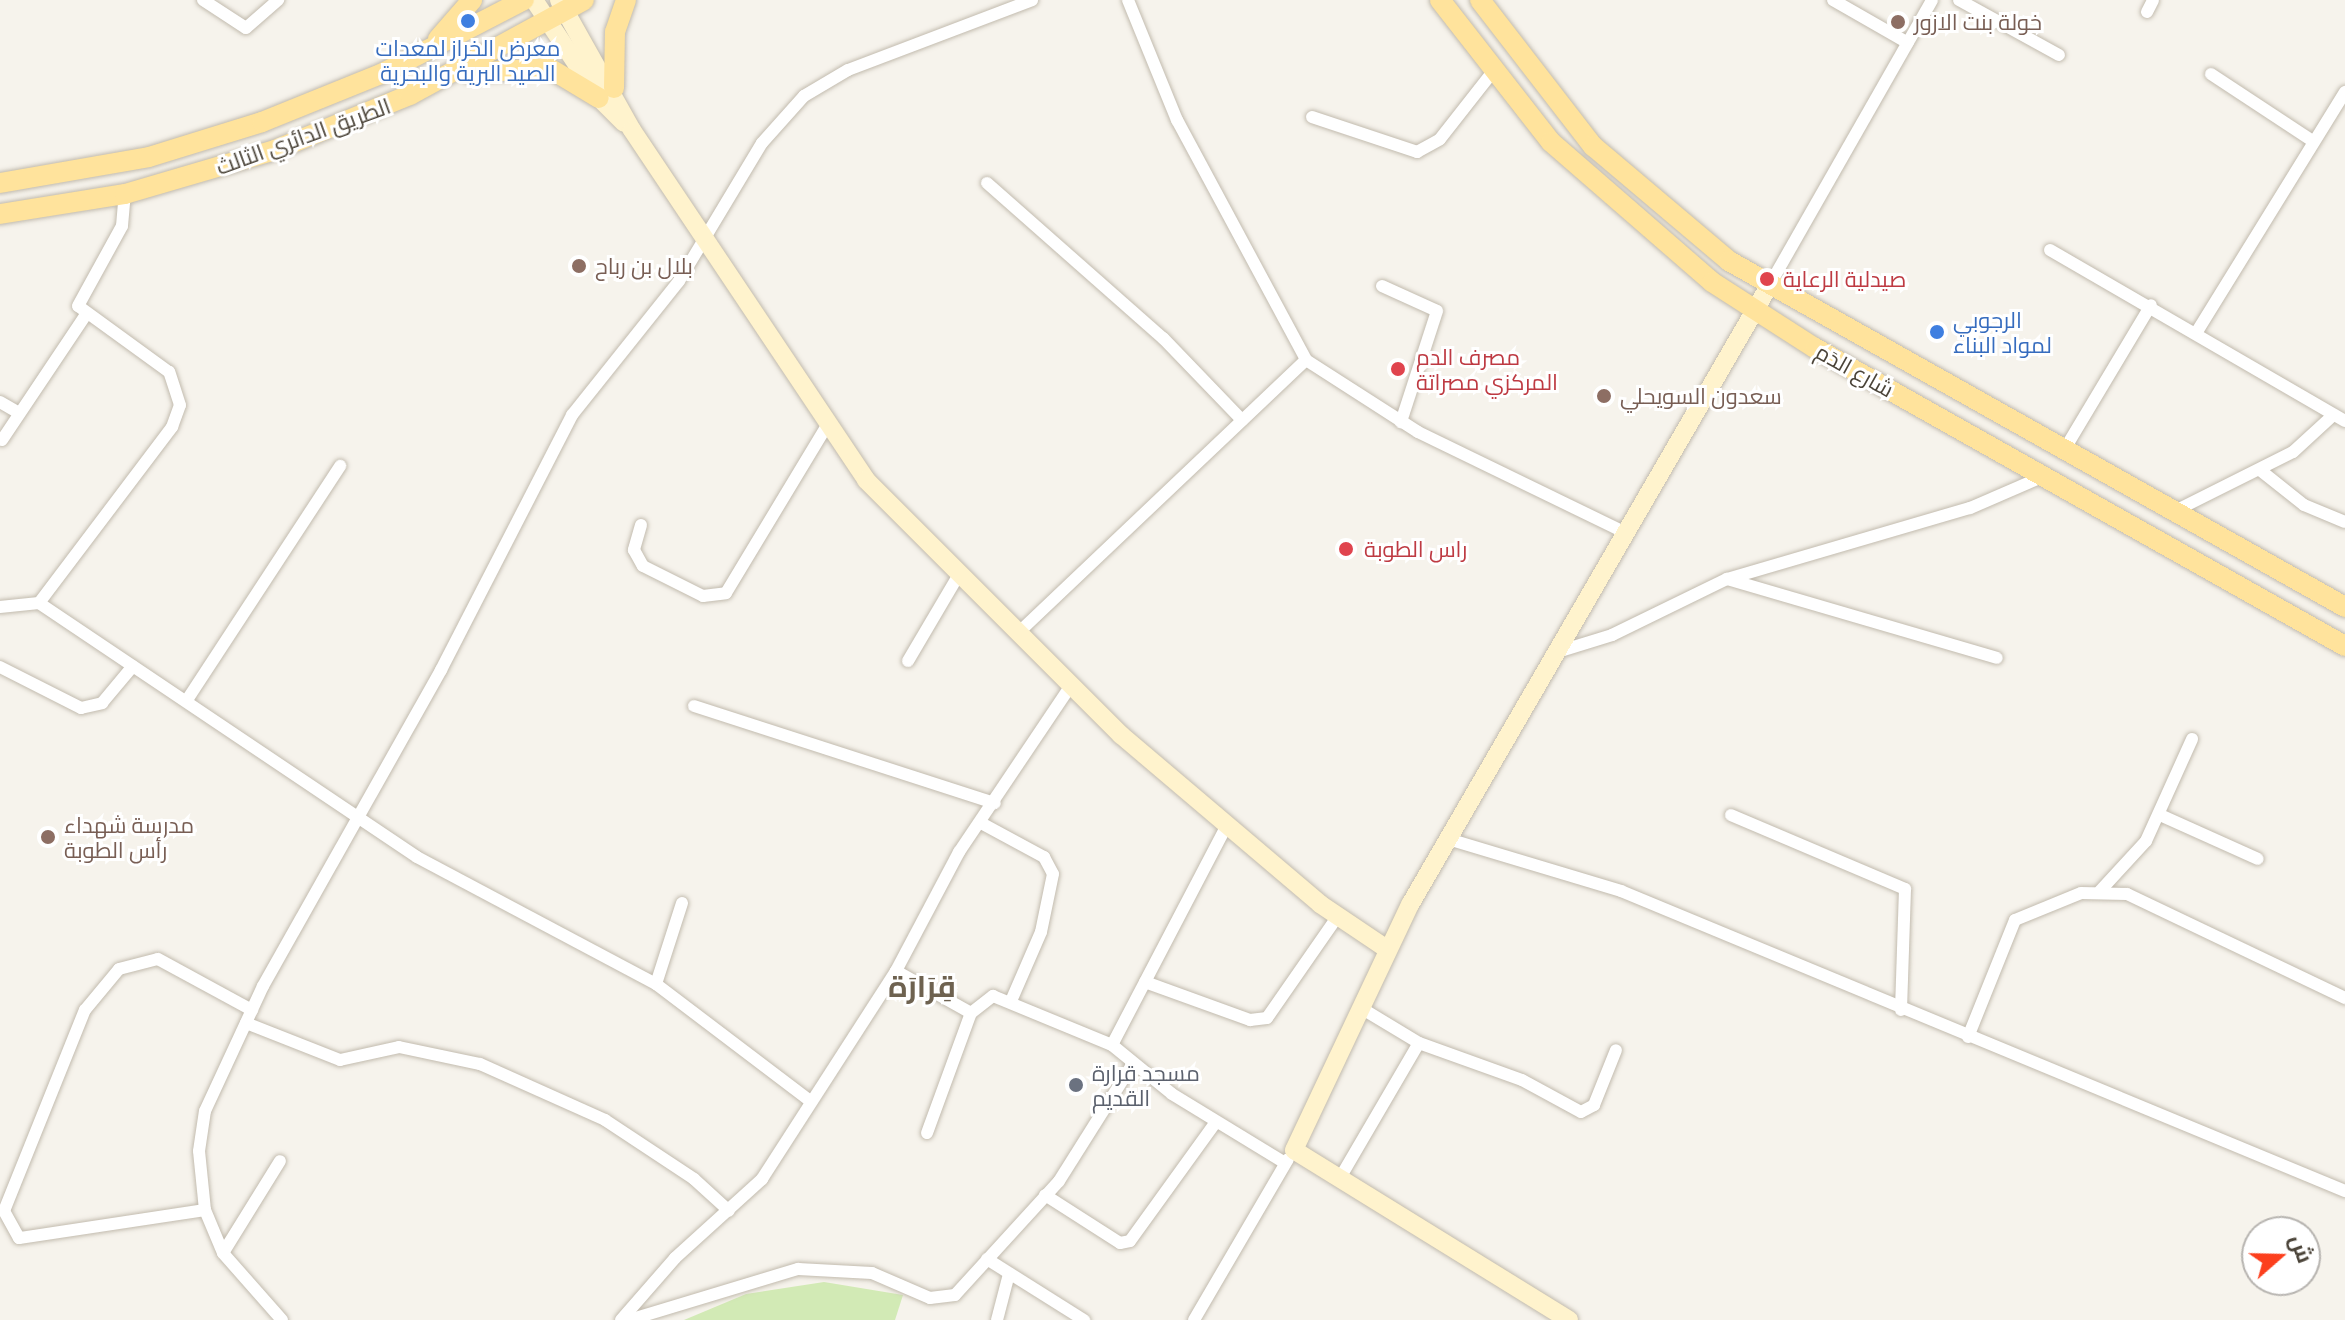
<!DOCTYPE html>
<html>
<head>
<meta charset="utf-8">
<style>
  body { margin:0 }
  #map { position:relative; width:2345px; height:1320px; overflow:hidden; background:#f6f3ec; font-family:"IBM Plex Sans",Cairo,sans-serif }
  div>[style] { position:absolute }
  .green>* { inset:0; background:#d2eab5 }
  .roads { filter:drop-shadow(0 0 2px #c2bbae) drop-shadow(0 0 2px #c2bbae) }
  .street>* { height:12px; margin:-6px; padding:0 6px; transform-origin:6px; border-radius:6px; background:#fff }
  .secondary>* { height:18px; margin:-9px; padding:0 9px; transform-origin:9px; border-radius:9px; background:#fff3cd }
  .primary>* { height:20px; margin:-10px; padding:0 10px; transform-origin:10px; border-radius:10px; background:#ffe39c }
  .dots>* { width:22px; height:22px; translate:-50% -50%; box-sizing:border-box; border:4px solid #fff; border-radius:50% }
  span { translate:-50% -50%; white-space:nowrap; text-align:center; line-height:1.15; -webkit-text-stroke:6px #fff; paint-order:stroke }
  .education-label { font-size:22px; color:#785e54 }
  .left { translate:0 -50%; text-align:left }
  .shop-label { font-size:22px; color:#366cbe }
  .street-label { font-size:22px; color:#4b4439 }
  .health-label { font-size:22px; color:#be3a42 }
  .worship-label { font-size:22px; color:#5b616d }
  .district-label { font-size:30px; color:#6e6250; font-weight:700 }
  .north { position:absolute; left:2241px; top:1216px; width:80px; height:80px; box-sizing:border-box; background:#fff; border:2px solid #b7b4b0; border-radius:50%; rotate:70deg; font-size:22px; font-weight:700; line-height:32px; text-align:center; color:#4b4439 }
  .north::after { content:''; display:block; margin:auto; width:28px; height:36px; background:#fc3f1d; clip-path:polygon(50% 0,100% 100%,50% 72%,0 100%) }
</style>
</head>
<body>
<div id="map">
  <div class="green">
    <div style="clip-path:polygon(824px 1282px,903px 1295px,895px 1320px,684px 1320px,746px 1294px)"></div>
  </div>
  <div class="roads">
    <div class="street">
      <div style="left:203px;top:0;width:51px;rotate:33.1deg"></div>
      <div style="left:246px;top:28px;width:43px;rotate:-41.2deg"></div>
      <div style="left:1128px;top:0;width:130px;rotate:67.8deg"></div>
      <div style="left:1177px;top:120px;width:272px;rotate:61.7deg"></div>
      <div style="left:1306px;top:360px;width:133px;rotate:32.7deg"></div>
      <div style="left:1418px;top:432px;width:229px;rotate:25.9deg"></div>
      <div style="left:1833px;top:0;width:86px;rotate:29.8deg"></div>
      <div style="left:1959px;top:0;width:114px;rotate:28.8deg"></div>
      <div style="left:2147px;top:12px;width:13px;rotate:-63deg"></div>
      <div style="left:2211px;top:74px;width:123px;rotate:33.4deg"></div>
      <div style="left:1312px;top:117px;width:111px;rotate:18.4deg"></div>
      <div style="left:1417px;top:152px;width:26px;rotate:-29deg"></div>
      <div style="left:1440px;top:139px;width:83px;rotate:-51.9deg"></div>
      <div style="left:987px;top:183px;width:235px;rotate:41.4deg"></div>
      <div style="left:1163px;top:338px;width:114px;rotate:46.1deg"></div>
      <div style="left:2050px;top:250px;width:341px;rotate:30.1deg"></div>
      <div style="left:1382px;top:286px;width:60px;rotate:24.4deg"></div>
      <div style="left:1437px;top:311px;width:117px;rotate:108deg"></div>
      <div style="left:1769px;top:286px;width:329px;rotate:-60.3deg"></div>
      <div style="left:2198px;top:330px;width:280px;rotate:-58.3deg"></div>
      <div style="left:0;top:402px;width:22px;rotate:30deg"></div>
      <div style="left:2px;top:440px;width:149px;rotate:-56.2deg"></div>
      <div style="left:2063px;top:452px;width:171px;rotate:-59.1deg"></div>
      <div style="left:2260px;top:470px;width:56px;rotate:38.5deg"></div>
      <div style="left:2304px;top:505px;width:44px;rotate:22.5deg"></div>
      <div style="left:2171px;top:513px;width:136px;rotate:-26.6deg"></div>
      <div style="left:2293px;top:452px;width:52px;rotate:-42.6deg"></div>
      <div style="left:641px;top:525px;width:26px;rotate:106deg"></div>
      <div style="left:634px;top:550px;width:18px;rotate:61deg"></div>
      <div style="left:643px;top:566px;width:67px;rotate:26.6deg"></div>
      <div style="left:703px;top:596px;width:23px;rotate:-7deg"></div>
      <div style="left:726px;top:593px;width:194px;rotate:-58.9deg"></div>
      <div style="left:1727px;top:579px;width:281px;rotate:16.3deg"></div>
      <div style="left:39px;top:603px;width:221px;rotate:-52.9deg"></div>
      <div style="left:172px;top:427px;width:23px;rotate:-70deg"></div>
      <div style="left:180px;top:405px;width:35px;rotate:-108deg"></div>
      <div style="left:169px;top:372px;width:112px;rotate:-144deg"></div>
      <div style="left:78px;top:306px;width:91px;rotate:-61.2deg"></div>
      <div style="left:122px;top:226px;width:32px;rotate:-85deg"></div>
      <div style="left:0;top:607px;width:39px;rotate:-6deg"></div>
      <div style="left:39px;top:603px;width:455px;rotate:33.9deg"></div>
      <div style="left:417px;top:857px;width:271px;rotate:28deg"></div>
      <div style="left:656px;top:984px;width:192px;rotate:37.2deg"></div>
      <div style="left:1017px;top:634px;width:398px;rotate:-43.5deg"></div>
      <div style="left:1554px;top:653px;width:61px;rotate:-17.2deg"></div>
      <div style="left:1612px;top:635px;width:128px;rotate:-26deg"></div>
      <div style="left:1727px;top:579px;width:253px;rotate:-16.3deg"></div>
      <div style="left:1970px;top:508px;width:81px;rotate:-23.4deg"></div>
      <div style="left:908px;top:661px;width:99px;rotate:-59.5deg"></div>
      <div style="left:0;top:667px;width:91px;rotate:26.8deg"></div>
      <div style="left:81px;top:708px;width:22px;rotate:-13deg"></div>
      <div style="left:102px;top:703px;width:48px;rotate:-50deg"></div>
      <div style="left:187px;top:700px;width:280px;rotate:-56.8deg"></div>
      <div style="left:694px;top:706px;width:316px;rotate:17.9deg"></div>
      <div style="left:1731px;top:815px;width:189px;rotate:23deg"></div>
      <div style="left:1905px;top:889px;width:121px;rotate:91.9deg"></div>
      <div style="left:2160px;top:815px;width:107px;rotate:24.2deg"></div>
      <div style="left:981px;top:823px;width:72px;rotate:28.4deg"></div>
      <div style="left:1044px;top:857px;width:19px;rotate:62deg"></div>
      <div style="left:1053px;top:874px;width:59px;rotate:101.7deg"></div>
      <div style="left:1041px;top:932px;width:75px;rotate:113.5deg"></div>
      <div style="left:1448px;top:839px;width:181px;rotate:16.7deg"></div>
      <div style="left:1621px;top:891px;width:784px;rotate:22.51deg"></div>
      <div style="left:2100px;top:891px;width:68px;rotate:-47.4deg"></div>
      <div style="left:2146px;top:841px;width:112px;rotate:-65.7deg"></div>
      <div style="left:896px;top:971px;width:86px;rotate:29.2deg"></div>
      <div style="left:1145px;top:982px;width:112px;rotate:19.9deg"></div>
      <div style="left:1250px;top:1020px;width:17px;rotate:-7deg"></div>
      <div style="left:1267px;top:1018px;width:124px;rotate:-55.2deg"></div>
      <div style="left:656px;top:984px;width:85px;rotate:-72.2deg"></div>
      <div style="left:1361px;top:1008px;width:68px;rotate:31.1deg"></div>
      <div style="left:1419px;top:1043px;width:109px;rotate:19.8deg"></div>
      <div style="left:1522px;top:1080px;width:67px;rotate:28.5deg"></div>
      <div style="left:1581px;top:1112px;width:15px;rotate:-28deg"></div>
      <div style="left:1594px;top:1105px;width:59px;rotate:-68.2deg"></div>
      <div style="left:246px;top:1023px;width:101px;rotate:21.5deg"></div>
      <div style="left:340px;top:1060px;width:60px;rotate:-12.4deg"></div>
      <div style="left:399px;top:1047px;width:83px;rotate:11.9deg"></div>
      <div style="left:480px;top:1064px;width:137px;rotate:24.1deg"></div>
      <div style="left:605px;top:1120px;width:107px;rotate:33.5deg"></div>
      <div style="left:694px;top:1179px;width:47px;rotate:42.4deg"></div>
      <div style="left:1968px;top:1037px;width:126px;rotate:-68.1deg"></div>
      <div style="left:2015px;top:920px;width:71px;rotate:-22.2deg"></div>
      <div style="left:2081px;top:893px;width:46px;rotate:1.2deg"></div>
      <div style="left:2127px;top:894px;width:242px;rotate:25.5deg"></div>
      <div style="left:1112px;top:1045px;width:246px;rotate:-62.4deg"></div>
      <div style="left:927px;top:1133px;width:128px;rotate:-69.9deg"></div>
      <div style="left:971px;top:1013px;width:28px;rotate:-38deg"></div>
      <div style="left:993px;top:996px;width:129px;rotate:22.4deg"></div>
      <div style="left:1112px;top:1045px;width:77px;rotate:39.2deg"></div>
      <div style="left:1172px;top:1094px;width:132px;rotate:31.4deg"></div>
      <div style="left:1340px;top:1178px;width:156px;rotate:-59.7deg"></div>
      <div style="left:1045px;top:1195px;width:89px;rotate:32.6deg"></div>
      <div style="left:1120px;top:1243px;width:10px;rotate:-11deg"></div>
      <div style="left:1130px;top:1241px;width:145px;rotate:-54.2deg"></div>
      <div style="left:205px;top:1210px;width:188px;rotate:171.4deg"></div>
      <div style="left:19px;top:1238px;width:31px;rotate:-119deg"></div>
      <div style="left:4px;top:1211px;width:217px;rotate:-68.1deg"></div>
      <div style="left:85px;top:1010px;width:53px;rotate:-50.3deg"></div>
      <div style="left:119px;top:969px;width:40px;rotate:-14.4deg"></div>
      <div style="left:158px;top:959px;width:107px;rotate:28.5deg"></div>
      <div style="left:223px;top:1253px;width:108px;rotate:-58.2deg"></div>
      <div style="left:987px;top:1259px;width:115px;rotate:32.2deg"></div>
      <div style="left:282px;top:1320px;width:89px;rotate:-131.4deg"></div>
      <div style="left:223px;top:1253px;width:47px;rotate:-112.7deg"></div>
      <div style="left:205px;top:1210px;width:59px;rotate:-95.8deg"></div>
      <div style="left:199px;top:1151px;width:40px;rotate:-81.5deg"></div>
      <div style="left:205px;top:1111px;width:138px;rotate:-65.1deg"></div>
      <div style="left:263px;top:986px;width:363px;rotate:-60.6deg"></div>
      <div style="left:441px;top:670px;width:287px;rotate:-62.8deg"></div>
      <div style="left:572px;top:415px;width:171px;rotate:-51.4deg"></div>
      <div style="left:679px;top:281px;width:161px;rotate:-59deg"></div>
      <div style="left:762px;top:143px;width:63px;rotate:-48.2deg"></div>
      <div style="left:804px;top:96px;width:51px;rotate:-30.6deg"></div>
      <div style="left:848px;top:70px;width:197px;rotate:-20.8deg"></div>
      <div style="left:621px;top:1320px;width:82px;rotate:-48.9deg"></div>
      <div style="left:675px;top:1258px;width:118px;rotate:-42.2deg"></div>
      <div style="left:762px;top:1179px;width:247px;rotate:-57.2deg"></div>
      <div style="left:896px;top:971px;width:135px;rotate:-62.1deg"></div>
      <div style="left:959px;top:852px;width:199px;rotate:-56.1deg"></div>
      <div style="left:629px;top:1320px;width:177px;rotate:-16.8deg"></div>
      <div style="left:798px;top:1269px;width:74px;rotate:3.1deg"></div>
      <div style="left:872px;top:1273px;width:63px;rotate:23.3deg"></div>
      <div style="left:930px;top:1298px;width:25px;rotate:-7deg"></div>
      <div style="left:955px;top:1295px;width:154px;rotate:-47.6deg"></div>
      <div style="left:1059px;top:1181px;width:137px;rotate:-57.8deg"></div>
      <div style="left:997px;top:1320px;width:48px;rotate:-75.4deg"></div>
      <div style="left:1194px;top:1320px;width:186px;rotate:-59.7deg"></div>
    </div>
    <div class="secondary">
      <div style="left:534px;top:0;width:118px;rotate:56.4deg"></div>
      <div style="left:599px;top:98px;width:35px;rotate:45deg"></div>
      <div style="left:559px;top:0;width:149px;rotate:60.7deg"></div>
      <div style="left:632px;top:130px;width:421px;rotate:56.2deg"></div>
      <div style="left:866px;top:480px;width:361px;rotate:45deg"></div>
      <div style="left:1121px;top:735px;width:261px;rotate:40.3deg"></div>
      <div style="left:1320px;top:904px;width:81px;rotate:33.9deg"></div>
      <div style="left:1569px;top:1320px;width:323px;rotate:-148.3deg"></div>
      <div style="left:1294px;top:1150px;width:273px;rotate:-64.7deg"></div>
      <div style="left:1411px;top:903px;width:713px;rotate:-59.88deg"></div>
    </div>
    <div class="primary">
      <div style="left:1440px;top:0;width:180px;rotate:52deg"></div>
      <div style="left:1551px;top:142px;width:213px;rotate:41deg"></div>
      <div style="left:1712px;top:282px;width:122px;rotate:32.7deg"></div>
      <div style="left:1815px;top:348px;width:608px;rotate:29.35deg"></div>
      <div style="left:1480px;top:0;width:185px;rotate:52.3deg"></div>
      <div style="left:1593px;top:146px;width:178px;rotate:40.2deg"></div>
      <div style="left:1729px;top:261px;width:707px;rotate:29.32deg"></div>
      <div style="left:438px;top:39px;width:52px;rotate:-48.9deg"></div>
      <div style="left:469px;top:73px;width:80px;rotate:-3.6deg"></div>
      <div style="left:549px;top:68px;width:58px;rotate:31deg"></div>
      <div style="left:614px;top:88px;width:56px;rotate:-89deg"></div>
      <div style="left:615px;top:32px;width:34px;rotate:-71deg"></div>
      <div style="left:0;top:183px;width:151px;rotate:-9.9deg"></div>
      <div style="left:149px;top:157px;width:118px;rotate:-17.2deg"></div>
      <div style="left:262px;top:122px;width:128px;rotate:-22deg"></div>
      <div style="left:381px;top:74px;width:161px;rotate:-27.4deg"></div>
      <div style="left:0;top:214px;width:127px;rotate:-9.1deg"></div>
      <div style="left:125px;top:194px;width:156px;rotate:-16.3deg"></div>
      <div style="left:275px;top:150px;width:146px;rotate:-22.2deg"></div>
      <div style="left:410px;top:95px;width:198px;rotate:-28.6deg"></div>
    </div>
  </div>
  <div class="dots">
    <div style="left:468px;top:21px;background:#3f7fe0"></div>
    <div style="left:1898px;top:22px;background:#8d6e63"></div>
    <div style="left:579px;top:266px;background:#8d6e63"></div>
    <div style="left:1767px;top:279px;background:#e0444e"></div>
    <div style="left:1937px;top:332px;background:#3f7fe0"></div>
    <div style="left:1398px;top:369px;background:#e0444e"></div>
    <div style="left:1604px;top:396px;background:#8d6e63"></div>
    <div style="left:1346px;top:549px;background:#e0444e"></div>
    <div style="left:48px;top:837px;background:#8d6e63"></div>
    <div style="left:1076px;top:1085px;background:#6b7280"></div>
  </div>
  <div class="education-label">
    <span class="left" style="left:1914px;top:22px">خولة بنت الازور</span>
    <span class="left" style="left:595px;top:266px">بلال بن رباح</span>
    <span class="left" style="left:1620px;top:396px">سعدون السويحلي</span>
    <span class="left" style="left:64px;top:837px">مدرسة شهداء<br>رأس الطوبة</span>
  </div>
  <div class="shop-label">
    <span style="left:468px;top:60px">معرض الخراز لمعدات<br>الصيد البرية والبحرية</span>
    <span class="left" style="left:1953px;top:332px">الرجوبي<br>لمواد البناء</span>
  </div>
  <div class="street-label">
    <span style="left:303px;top:136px;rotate:-20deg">الطريق الدائري الثالث</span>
    <span style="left:1855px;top:370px;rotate:29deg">شارع الدَم</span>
  </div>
  <div class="health-label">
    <span class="left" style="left:1783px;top:279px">صيدلية الرعاية</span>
    <span class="left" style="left:1416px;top:369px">مصرف الدم<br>المركزي مصراتة</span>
    <span class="left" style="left:1364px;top:549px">راس الطوبة</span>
  </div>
  <div class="worship-label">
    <span class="left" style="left:1092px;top:1085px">مسجد قرارة<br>القديم</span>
  </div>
  <div class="district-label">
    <span style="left:922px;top:986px">قِرَارَة</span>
  </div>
  <div class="north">ش</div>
</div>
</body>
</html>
